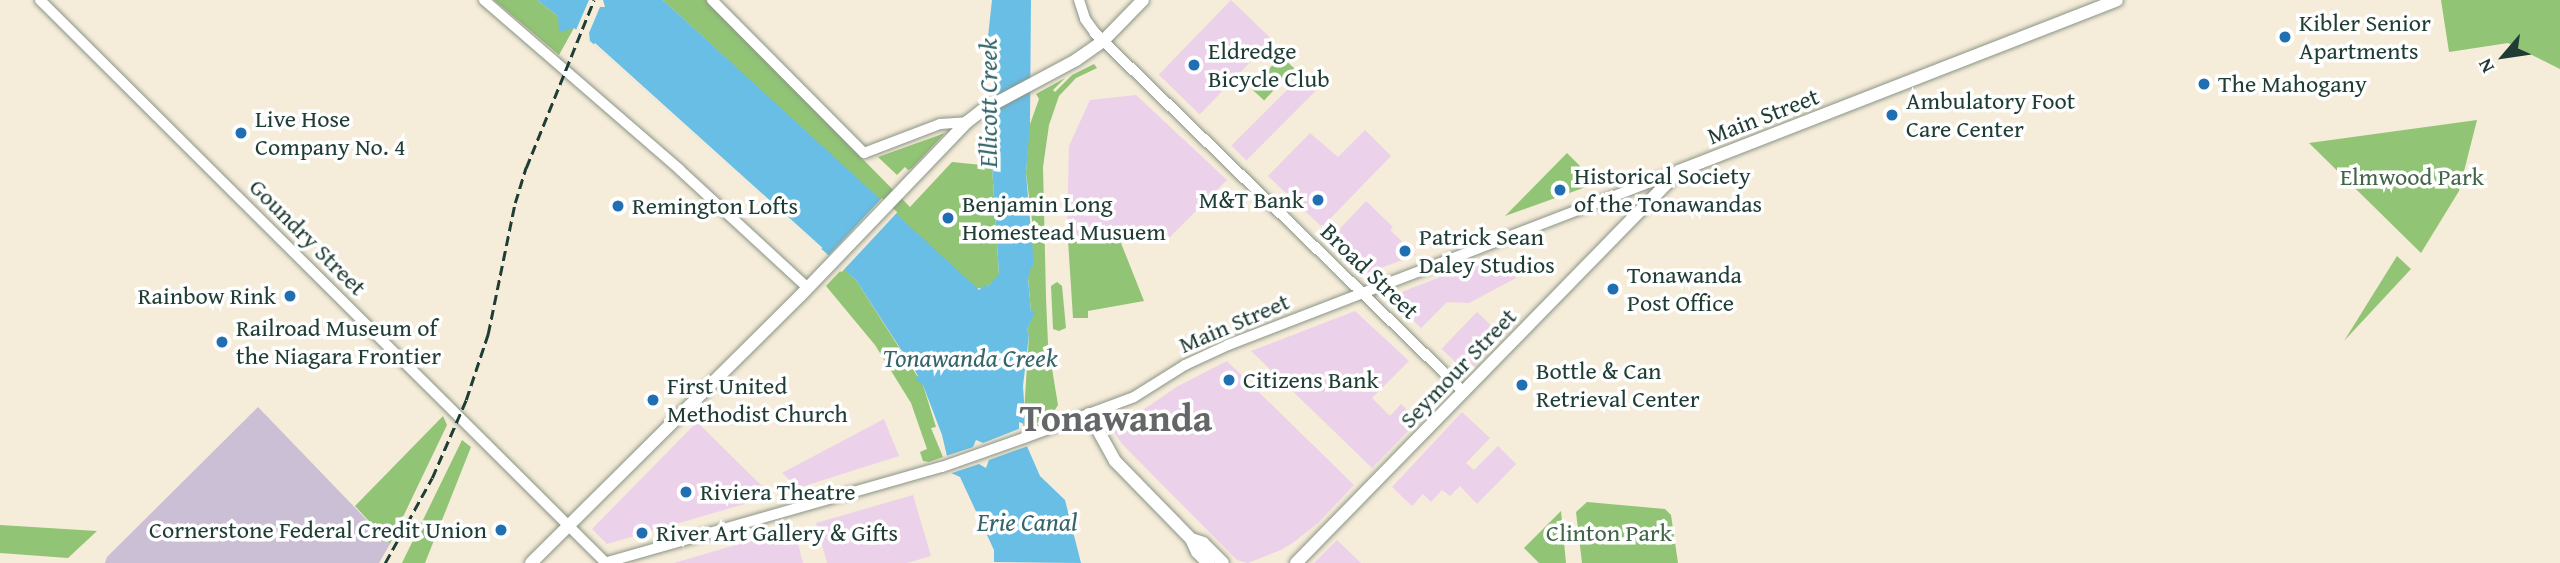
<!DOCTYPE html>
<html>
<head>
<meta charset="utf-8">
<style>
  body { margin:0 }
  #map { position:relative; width:2560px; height:563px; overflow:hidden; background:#f5ecd9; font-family:"Gentium Book Plus",serif }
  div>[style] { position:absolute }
  .built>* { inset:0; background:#ecd1ea; transform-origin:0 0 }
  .industrial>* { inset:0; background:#cbbfd5 }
  .green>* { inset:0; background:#92c475; transform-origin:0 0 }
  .water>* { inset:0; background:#69bee5 }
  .pier>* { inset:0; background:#f5ecd9; transform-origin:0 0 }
  .roads { filter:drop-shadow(0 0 2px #8a9486) drop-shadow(0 0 2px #8a9486) }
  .minor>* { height:10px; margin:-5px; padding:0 5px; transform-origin:5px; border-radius:5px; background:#fff }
  .major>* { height:12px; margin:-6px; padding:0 6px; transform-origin:6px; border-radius:6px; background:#fff }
  .rail>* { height:2.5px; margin-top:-1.25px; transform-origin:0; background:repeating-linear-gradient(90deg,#1f3d34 0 10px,transparent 0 15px) }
  .dots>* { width:19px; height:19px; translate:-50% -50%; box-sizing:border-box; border:4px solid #fff; border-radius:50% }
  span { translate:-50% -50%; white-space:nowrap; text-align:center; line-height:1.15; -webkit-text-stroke:7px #fff; paint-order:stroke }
  .poi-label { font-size:24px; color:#1f3d34 }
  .left { translate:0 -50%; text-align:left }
  .right { translate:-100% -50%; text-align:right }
  .street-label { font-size:24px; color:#1f3d34 }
  .park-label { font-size:24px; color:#426648 }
  .water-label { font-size:26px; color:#356469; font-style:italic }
  .town-label { font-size:38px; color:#646667; font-weight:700 }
  .north { position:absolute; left:2469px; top:21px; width:70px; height:70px; -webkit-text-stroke:5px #fff; paint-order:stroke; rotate:241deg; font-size:19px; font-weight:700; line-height:28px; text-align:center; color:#1f3d34 }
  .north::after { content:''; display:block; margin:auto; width:24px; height:32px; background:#1f3d34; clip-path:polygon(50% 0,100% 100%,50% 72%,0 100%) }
</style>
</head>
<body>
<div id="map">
  <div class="built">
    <div style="left:1231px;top:0;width:57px;height:104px;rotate:44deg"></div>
    <div style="left:1305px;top:72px;width:21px;height:104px;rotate:45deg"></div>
    <div style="clip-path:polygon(1136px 95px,1227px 180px,1170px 237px,1073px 238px,1067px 232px,1069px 146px,1090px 100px)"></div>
    <div style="clip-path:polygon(1365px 130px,1391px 156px,1322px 227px,1268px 176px,1310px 133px,1338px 157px)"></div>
    <div style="clip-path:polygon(1366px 201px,1393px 227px,1390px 230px,1416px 255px,1367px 273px,1332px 237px)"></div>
    <div style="clip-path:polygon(1494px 256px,1516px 278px,1469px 303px,1447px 302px,1421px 328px,1389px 297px)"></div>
    <div style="clip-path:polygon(1355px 311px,1409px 361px,1372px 398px,1390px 416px,1401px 404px,1418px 421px,1372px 468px,1251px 351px)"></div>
    <div style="left:1477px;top:312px;width:35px;height:51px;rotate:44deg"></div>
    <div style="clip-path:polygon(1227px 361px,1354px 485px,1318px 523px,1294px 542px,1281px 550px,1248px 563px,1237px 560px,1122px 444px,1113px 430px,1114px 424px,1143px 410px,1178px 386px)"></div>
    <div style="clip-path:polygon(1462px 412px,1490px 438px,1466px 463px,1474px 470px,1498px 446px,1516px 464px,1477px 504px,1460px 486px,1450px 496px,1442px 490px,1431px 502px,1423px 494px,1412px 506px,1392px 487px)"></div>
    <div style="clip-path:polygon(884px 419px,899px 456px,798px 488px,782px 473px)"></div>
    <div style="clip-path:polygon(697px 422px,772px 496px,607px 544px,592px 529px)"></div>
    <div style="clip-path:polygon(913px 495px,931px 556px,907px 563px,827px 563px,816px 523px)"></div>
    <div style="clip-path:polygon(794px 528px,803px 563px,674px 563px)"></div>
    <div style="clip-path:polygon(1337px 540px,1361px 563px,1314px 563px)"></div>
  </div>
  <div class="industrial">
    <div style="clip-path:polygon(258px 407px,390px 544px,379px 563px,105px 563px,107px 557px)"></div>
  </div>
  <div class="green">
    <div style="clip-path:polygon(494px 0,537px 0,574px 28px,559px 55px)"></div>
    <div style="clip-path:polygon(663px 0,706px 0,910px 207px,952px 162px,992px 166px,999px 275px,987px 287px,975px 289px)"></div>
    <div style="clip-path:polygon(2441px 0,2560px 0,2560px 69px,2508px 43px,2449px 52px)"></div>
    <div style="left:1281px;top:56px;width:18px;height:44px;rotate:43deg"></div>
    <div style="clip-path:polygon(1094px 64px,1097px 68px,1076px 78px,1059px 96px,1049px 125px,1043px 167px,1046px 298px,1048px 344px,1058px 405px,1050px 418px,1023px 428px,1029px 335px,1027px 330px,1034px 313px,1031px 312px,1028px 277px,1033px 228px,1026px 173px,1029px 127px,1039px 99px,1036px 94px,1065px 78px,1053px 90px,1055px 92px,1072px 75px)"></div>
    <div style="clip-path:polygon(2477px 120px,2459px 191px,2421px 253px,2309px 143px)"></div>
    <div style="clip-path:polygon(945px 133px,912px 168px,908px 170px,905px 167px,897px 175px,878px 157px)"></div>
    <div style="clip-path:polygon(1567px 153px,1597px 183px,1505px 216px)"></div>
    <div style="clip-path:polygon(1119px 238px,1144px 301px,1088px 311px,1088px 318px,1073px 318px,1068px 240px)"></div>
    <div style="clip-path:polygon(2397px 256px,2411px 269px,2344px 341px)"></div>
    <div style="clip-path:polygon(843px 268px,856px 280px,923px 385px,936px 427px,931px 428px,943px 457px,929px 462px,923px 461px,920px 452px,927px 449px,911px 403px,875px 345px,826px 286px)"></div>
    <div style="clip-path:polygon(1057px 282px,1062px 286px,1066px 328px,1059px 331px,1053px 329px,1051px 286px)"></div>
    <div style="clip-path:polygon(443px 416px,447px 425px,390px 544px,355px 506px)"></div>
    <div style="clip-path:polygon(462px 440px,471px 447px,425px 563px,402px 563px)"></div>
    <div style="clip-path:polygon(1587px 502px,1665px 509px,1671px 515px,1678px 563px,1582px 563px,1576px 512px)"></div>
    <div style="clip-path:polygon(1561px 511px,1566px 563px,1539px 563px,1524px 548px)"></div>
    <div style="clip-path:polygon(0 525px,97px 531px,68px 558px,0 553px)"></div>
  </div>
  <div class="water">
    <div style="clip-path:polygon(537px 0,663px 0,979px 290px,984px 285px,987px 287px,999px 274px,992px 166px,997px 136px,996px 85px,986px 55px,992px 0,1031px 0,1030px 124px,1026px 173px,1034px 266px,1031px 267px,1028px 278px,1031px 312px,1035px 312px,1027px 330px,1029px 335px,1023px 386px,1025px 416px,1024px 424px,1019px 422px,1019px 428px,1040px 476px,1065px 500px,1081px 563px,994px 562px,994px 550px,960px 477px,951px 473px,942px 435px,923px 385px,915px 378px,918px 376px,913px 367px,908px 367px,911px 365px,856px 280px,590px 41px,574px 28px,559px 32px,558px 16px)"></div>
  </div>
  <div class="pier">
    <div style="clip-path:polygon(589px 0,603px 0,605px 7px,600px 7px,589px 33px,590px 41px,587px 39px,585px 42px,576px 34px,576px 30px)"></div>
    <div style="left:595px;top:43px;width:306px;height:2px;rotate:42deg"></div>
    <div style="left:882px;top:198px;width:21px;height:82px;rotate:43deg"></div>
    <div style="clip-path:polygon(1021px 428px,1028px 446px,989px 460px,986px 468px,979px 464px,949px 474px,943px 457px,973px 447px,976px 440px,983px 443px)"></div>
  </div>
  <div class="roads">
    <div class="minor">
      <div style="left:40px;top:0;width:798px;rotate:44.85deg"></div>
      <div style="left:484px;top:0;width:259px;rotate:40.9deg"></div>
      <div style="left:680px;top:170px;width:174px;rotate:42.7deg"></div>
      <div style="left:712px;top:0;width:216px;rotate:45.2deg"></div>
      <div style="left:864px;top:153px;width:81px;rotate:-20.9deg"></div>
      <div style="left:940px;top:124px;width:27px;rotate:-4deg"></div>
      <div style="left:1079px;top:0;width:20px;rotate:72deg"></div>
      <div style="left:1085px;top:19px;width:17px;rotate:54deg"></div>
      <div style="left:1095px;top:33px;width:515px;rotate:44.21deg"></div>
      <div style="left:604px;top:563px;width:351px;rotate:-15.9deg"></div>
      <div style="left:942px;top:467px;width:87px;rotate:-19.5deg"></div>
      <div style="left:1024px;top:438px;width:117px;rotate:-20.4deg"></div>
      <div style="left:1134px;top:397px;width:60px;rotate:-32.1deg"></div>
      <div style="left:1185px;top:365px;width:47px;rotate:-24.9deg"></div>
      <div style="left:1228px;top:345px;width:481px;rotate:-21.1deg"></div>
    </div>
    <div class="major">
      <div style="left:1089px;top:414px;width:54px;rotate:61deg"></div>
      <div style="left:1115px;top:461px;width:109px;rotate:45.7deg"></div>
      <div style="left:1191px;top:539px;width:14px;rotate:65deg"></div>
      <div style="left:1197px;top:552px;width:16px;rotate:45deg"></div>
      <div style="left:1191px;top:539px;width:13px;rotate:18deg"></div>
      <div style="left:1203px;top:543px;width:28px;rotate:45deg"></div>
      <div style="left:531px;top:563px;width:379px;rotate:-44.8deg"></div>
      <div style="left:800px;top:296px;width:241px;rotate:-46.2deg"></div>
      <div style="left:967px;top:122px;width:18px;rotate:-38deg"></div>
      <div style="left:981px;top:111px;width:108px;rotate:-28.2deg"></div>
      <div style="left:1076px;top:60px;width:33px;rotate:-35deg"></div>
      <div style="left:1103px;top:41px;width:57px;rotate:-45.7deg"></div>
      <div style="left:1296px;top:563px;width:548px;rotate:-45.67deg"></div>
      <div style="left:1679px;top:171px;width:470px;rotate:-21.3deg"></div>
    </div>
  </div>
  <div class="rail">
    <div style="left:385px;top:563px;width:97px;rotate:-61.1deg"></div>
    <div style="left:432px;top:478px;width:85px;rotate:-66.4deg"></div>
    <div style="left:466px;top:400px;width:70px;rotate:-71.6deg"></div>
    <div style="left:488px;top:334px;width:134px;rotate:-78.4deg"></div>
    <div style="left:515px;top:203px;width:37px;rotate:-73deg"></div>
    <div style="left:526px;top:168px;width:181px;rotate:-68deg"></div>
  </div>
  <div class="dots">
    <div style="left:2285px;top:37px;background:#1f6fb2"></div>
    <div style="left:1194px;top:65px;background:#1f6fb2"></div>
    <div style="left:2204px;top:84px;background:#1f6fb2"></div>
    <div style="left:1892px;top:115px;background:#1f6fb2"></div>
    <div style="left:241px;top:133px;background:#1f6fb2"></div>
    <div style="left:1560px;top:190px;background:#1f6fb2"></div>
    <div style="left:1318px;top:200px;background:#1f6fb2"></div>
    <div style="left:618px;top:206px;background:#1f6fb2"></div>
    <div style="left:948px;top:218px;background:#1f6fb2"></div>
    <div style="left:1405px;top:251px;background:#1f6fb2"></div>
    <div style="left:1613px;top:289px;background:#1f6fb2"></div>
    <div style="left:290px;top:296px;background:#1f6fb2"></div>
    <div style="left:222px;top:342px;background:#1f6fb2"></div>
    <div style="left:1229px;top:380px;background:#1f6fb2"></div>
    <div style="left:1522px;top:385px;background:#1f6fb2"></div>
    <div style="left:653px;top:400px;background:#1f6fb2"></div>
    <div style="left:686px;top:492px;background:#1f6fb2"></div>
    <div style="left:501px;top:530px;background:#1f6fb2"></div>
    <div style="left:642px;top:533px;background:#1f6fb2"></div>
  </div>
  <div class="poi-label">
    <span class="left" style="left:2299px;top:37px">Kibler Senior<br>Apartments</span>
    <span class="left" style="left:1208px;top:65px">Eldredge<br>Bicycle Club</span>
    <span class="left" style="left:2218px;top:84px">The Mahogany</span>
    <span class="left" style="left:1906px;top:115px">Ambulatory Foot<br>Care Center</span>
    <span class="left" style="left:255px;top:133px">Live Hose<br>Company No. 4</span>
    <span class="left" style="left:1574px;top:190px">Historical Society<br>of the Tonawandas</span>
    <span class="right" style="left:1304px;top:200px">M&amp;T Bank</span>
    <span class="left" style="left:962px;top:218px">Benjamin Long<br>Homestead Musuem</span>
    <span class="left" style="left:632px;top:206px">Remington Lofts</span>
    <span class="left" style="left:1419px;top:251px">Patrick Sean<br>Daley Studios</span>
    <span class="left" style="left:1627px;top:289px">Tonawanda<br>Post Office</span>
    <span class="right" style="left:276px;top:296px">Rainbow Rink</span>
    <span class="left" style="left:236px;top:342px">Railroad Museum of<br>the Niagara Frontier</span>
    <span class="left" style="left:1536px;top:385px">Bottle &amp; Can<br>Retrieval Center</span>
    <span class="left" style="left:1243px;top:380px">Citizens Bank</span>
    <span class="left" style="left:667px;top:400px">First United<br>Methodist Church</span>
    <span class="left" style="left:700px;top:492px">Riviera Theatre</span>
    <span class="right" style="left:487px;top:530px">Cornerstone Federal Credit Union</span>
    <span class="left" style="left:656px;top:533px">River Art Gallery &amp; Gifts</span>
  </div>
  <div class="street-label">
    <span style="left:1763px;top:116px;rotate:-21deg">Main Street</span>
    <span style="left:308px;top:237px;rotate:45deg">Goundry Street</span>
    <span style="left:1370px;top:271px;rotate:44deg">Broad Street</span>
    <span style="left:1234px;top:323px;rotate:-23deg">Main Street</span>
    <span style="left:1458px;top:368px;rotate:-46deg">Seymour Street</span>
  </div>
  <div class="park-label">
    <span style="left:2412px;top:177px">Elmwood Park</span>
    <span style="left:1609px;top:533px">Clinton Park</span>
  </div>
  <div class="water-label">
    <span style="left:988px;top:103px;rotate:-90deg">Ellicott Creek</span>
    <span style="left:970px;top:358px">Tonawanda Creek</span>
    <span style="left:1027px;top:522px">Erie Canal</span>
  </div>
  <div class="town-label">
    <span style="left:1116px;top:418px">Tonawanda</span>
  </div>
  <div class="north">N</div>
</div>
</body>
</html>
